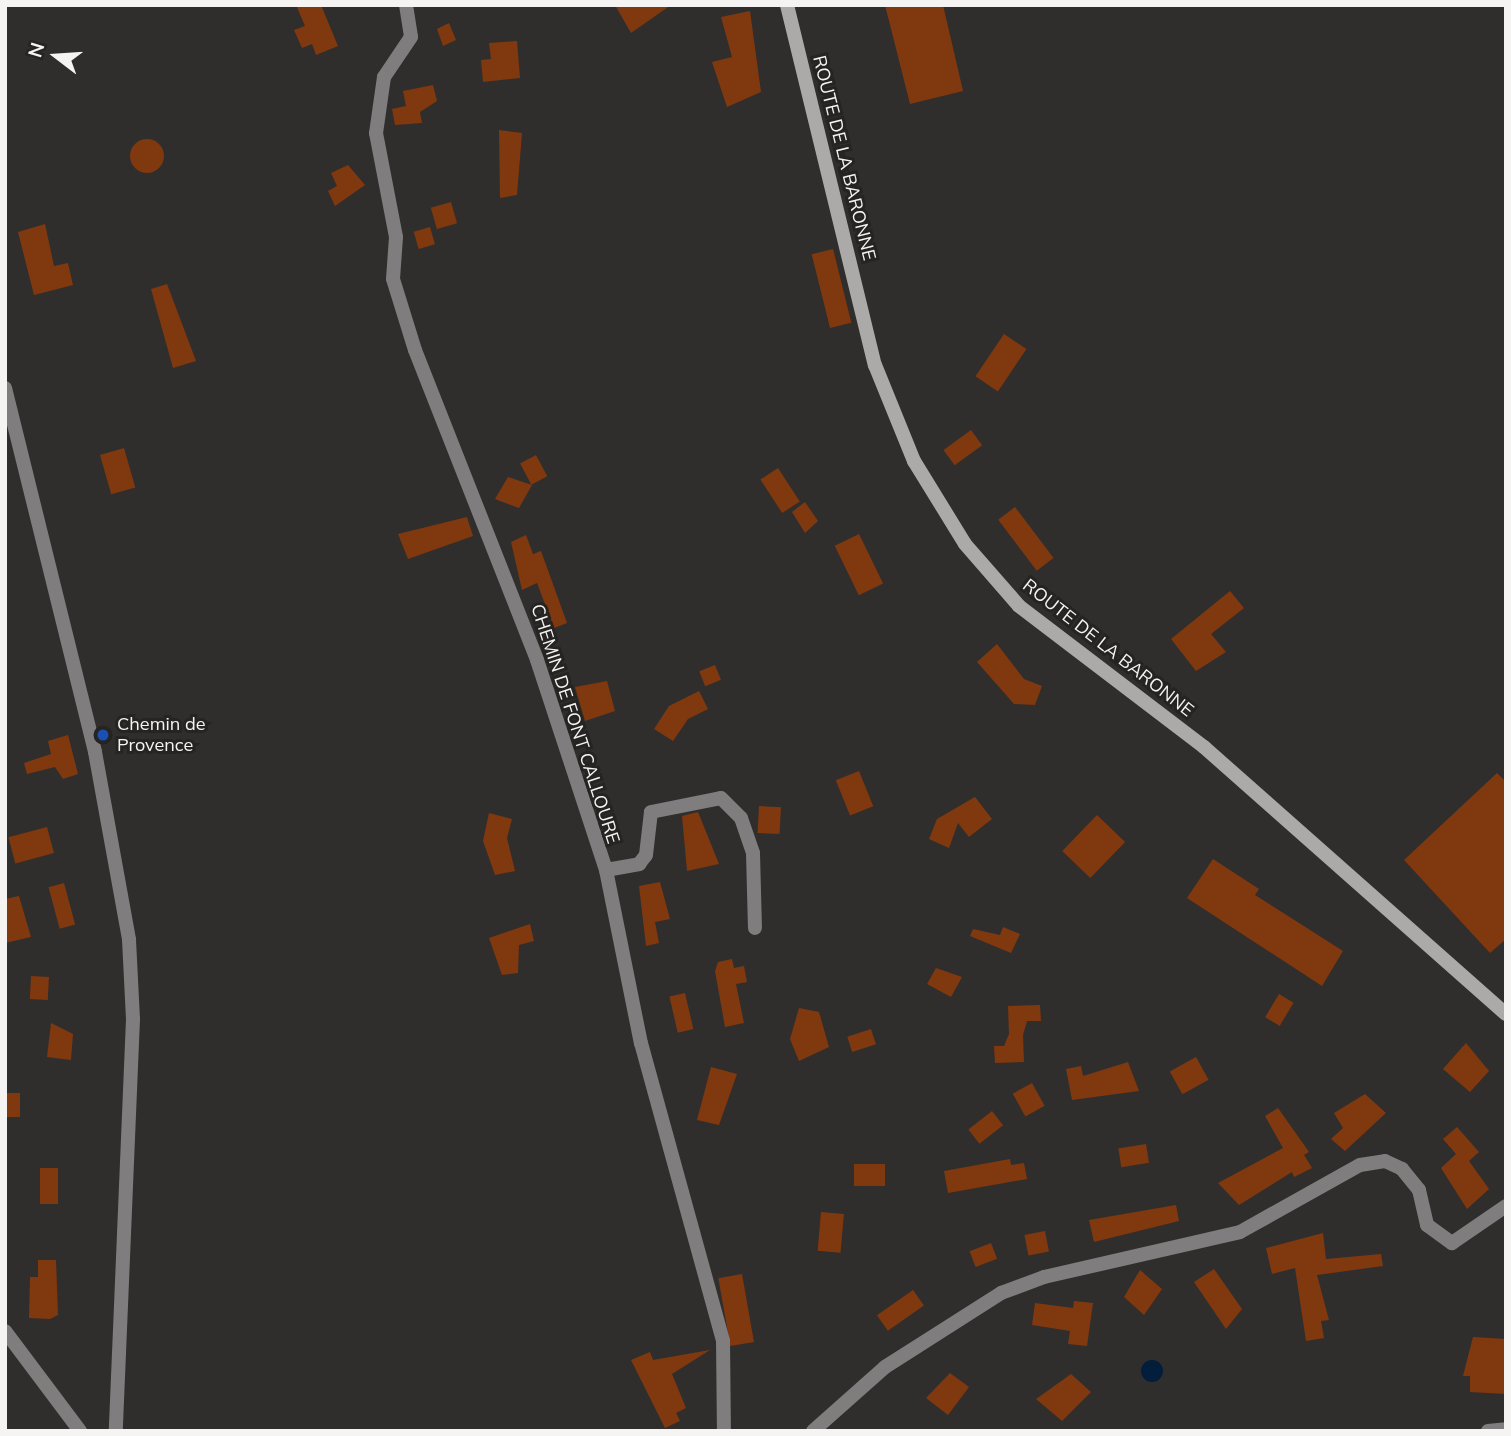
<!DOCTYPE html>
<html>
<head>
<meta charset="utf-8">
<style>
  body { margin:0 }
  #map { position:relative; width:1511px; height:1436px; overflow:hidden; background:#302e2c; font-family:Mulish,sans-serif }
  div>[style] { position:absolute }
  .water>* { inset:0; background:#021e3c }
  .round { border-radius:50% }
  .building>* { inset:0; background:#80380f; transform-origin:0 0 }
  .minor>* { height:14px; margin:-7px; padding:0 7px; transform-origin:7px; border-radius:7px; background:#7f7d7d }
  .secondary>* { height:14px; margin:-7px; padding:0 7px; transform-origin:7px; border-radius:7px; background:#aca9a9 }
  .dots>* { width:19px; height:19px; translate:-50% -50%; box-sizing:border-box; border:4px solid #262422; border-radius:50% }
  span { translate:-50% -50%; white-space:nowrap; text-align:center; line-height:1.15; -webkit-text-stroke:6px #262422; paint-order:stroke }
  .street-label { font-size:18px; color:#f5f4f2 }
  .poi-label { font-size:18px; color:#f5f4f2 }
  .left { translate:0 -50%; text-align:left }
  .frame { position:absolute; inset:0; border:7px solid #f5f4f2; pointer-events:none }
  .north { position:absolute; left:21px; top:21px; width:70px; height:70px; -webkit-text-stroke:5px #262422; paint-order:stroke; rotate:287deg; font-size:19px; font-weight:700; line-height:28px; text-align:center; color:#f5f4f2 }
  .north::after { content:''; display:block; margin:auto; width:24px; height:32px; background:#f5f4f2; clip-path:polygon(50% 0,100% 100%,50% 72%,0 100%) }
</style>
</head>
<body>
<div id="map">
  <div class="water">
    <div class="round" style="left:1141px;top:1360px;width:22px;height:22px"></div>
  </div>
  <div class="building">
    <div style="clip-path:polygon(296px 5px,321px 5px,338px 46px,316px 55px,312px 44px,302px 48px,294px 30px,305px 26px)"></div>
    <div style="clip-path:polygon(615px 5px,671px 5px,631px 33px)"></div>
    <div style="clip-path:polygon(885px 5px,943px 5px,963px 91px,910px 104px)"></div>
    <div style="clip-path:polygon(750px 11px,761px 92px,727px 107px,712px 62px,732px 57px,721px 17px)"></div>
    <div style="clip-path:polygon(449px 23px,456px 40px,443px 46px,437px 29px)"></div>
    <div style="clip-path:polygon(517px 41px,520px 78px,483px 82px,481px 60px,491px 59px,489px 43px)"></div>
    <div style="clip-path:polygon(433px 85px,437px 101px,420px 112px,422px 123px,395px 125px,392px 109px,406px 106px,403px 91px)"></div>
    <div style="clip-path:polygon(499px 130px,522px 133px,517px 195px,500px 198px)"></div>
    <div class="round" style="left:130px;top:139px;width:34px;height:34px"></div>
    <div style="clip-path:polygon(348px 165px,365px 185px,335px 206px,328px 191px,337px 186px,331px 173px)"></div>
    <div style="left:451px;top:202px;width:22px;height:21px;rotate:74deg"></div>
    <div style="clip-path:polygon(45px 224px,54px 266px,68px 263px,73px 285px,34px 295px,18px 232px)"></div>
    <div style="left:430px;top:227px;width:18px;height:17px;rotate:74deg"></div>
    <div style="left:833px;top:249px;width:76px;height:22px;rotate:76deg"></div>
    <div style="clip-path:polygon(167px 284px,196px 361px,173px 368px,151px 289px)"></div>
    <div style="left:1004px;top:334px;width:27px;height:51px;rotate:34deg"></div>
    <div style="left:971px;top:430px;width:19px;height:34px;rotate:54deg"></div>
    <div style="left:124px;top:448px;width:41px;height:25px;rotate:74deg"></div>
    <div style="left:536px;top:455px;width:24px;height:18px;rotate:62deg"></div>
    <div style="left:778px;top:468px;width:40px;height:21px;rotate:57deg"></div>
    <div style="clip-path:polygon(508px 477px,532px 485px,519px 508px,495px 499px)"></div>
    <div style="clip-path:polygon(805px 502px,818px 521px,805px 533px,792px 512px)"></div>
    <div style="left:1015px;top:507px;width:64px;height:21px;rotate:53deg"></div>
    <div style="clip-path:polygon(467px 517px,473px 536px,408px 559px,398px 534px)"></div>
    <div style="left:859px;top:534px;width:55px;height:27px;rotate:64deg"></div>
    <div style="clip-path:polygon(526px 535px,533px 554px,541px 551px,567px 623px,554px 628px,537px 583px,522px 590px,511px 542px)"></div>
    <div style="clip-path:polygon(1230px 591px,1244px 608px,1211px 634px,1226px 652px,1196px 671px,1171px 639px)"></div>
    <div style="clip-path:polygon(997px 644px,1024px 679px,1042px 686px,1035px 705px,1014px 704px,977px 662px)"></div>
    <div style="left:715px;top:665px;width:16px;height:17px;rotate:68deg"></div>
    <div style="clip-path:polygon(607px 681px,615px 711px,585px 721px,575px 687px)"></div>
    <div style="clip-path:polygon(699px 691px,708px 709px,688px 719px,673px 741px,654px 729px,669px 706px)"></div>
    <div style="clip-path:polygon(68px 735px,78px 774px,63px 779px,55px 767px,27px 774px,24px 763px,51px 754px,48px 741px)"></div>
    <div style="left:859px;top:771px;width:38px;height:25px;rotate:68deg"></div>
    <div style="clip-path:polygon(1497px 773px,1506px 782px,1506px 939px,1490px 953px,1404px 860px)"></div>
    <div style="clip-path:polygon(975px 797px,992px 819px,969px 837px,958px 823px,949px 848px,929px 839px,937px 819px)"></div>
    <div style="left:759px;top:806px;width:22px;height:27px;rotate:3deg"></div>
    <div style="clip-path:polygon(698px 812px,719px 864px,687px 871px,682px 816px)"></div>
    <div style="clip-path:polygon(489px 813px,512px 819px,507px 838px,515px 871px,495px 875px,483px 841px)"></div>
    <div style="left:1097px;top:815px;width:39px;height:50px;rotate:44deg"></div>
    <div style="left:47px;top:827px;width:27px;height:40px;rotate:75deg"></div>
    <div style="clip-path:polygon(1213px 859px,1259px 889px,1255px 895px,1343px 951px,1322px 986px,1187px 898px)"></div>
    <div style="clip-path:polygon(660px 882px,670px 919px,655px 922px,659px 943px,646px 946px,639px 886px)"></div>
    <div style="left:64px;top:883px;width:43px;height:16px;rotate:75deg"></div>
    <div style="clip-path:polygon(19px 896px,31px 937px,5px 943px,5px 899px)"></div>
    <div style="clip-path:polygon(530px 924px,534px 941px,519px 945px,518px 973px,502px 975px,489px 938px)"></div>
    <div style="clip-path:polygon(1003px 927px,1020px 934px,1011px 953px,970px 936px,973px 929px,1000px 935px)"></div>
    <div style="clip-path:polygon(732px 959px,734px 968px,744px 966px,747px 982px,736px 984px,744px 1023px,725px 1027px,715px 971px,718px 962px)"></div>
    <div style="clip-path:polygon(936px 968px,962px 977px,951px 997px,927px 984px)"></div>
    <div style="left:31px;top:976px;width:18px;height:23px;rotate:3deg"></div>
    <div style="left:685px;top:993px;width:37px;height:16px;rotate:77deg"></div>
    <div style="left:1279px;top:994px;width:17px;height:27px;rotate:31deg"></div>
    <div style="clip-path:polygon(1040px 1005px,1041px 1021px,1027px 1021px,1023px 1035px,1024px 1062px,995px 1063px,994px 1046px,1004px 1046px,1009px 1034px,1008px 1006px)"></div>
    <div style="clip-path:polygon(799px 1008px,819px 1012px,829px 1047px,799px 1061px,790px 1039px)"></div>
    <div style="clip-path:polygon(51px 1023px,73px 1034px,71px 1060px,47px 1057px)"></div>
    <div style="left:871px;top:1029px;width:16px;height:25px;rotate:72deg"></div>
    <div style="clip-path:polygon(1466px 1043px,1489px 1071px,1470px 1092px,1443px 1069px)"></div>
    <div style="left:1196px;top:1057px;width:26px;height:30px;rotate:61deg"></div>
    <div style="clip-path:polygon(1128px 1062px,1139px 1091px,1072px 1100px,1066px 1069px,1081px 1066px,1083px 1076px)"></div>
    <div style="clip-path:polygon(711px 1067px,737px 1074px,719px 1125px,697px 1120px)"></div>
    <div style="left:1032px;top:1083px;width:26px;height:22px;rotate:61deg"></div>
    <div style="left:5px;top:1093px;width:15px;height:24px"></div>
    <div style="clip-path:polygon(1365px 1094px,1386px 1113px,1345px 1151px,1331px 1139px,1343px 1128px,1334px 1113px)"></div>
    <div style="clip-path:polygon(1278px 1108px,1309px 1152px,1304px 1155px,1312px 1168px,1294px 1177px,1292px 1172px,1239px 1205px,1218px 1183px,1283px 1148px,1265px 1116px)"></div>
    <div style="left:992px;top:1111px;width:18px;height:30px;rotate:52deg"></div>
    <div style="clip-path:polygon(1457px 1127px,1479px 1152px,1469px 1161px,1489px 1189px,1467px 1209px,1441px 1168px,1456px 1154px,1443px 1139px)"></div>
    <div style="left:1146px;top:1144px;width:19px;height:28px;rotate:81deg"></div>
    <div style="clip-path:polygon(1010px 1159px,1011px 1165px,1024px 1163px,1027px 1179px,948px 1193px,944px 1171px)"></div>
    <div style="left:854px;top:1164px;width:31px;height:22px"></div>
    <div style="left:40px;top:1168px;width:18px;height:36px"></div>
    <div style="clip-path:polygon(1176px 1205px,1179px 1221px,1094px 1242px,1089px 1220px)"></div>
    <div style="left:821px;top:1212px;width:23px;height:39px;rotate:5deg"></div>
    <div style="left:1045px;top:1231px;width:21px;height:21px;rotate:79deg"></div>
    <div style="clip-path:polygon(1323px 1233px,1326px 1259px,1381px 1254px,1383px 1266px,1317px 1275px,1329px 1320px,1321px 1321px,1324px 1338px,1306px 1341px,1295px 1268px,1272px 1274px,1266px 1248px)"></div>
    <div style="left:991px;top:1243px;width:17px;height:23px;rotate:69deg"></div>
    <div style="clip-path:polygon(38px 1260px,56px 1260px,58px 1315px,50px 1319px,29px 1318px,30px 1277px,38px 1277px)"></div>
    <div style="clip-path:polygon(1214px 1269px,1242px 1309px,1226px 1329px,1194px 1282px)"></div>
    <div style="clip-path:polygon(1140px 1270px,1162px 1289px,1144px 1315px,1124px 1297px)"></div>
    <div style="left:742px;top:1274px;width:69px;height:24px;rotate:80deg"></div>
    <div style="left:913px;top:1290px;width:19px;height:44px;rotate:55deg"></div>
    <div style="clip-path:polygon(1074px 1301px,1093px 1303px,1087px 1346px,1068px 1344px,1070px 1331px,1032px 1325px,1035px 1303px,1073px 1308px)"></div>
    <div style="clip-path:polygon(1473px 1337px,1506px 1339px,1506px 1394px,1470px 1392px,1470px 1376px,1463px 1376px)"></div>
    <div style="clip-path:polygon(710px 1350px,672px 1374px,686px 1408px,676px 1413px,680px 1421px,665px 1428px,631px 1360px,650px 1352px,653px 1360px)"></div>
    <div style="clip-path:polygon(950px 1373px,969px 1387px,948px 1415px,926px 1398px)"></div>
    <div style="clip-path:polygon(1071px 1374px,1091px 1392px,1062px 1421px,1036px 1399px)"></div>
  </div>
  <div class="minor">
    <div style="left:406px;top:5px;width:32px;rotate:81deg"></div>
    <div style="left:411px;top:37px;width:48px;rotate:124deg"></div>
    <div style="left:384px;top:77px;width:57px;rotate:98.1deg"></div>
    <div style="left:376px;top:133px;width:106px;rotate:79.1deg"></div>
    <div style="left:396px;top:237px;width:42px;rotate:94.1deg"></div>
    <div style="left:393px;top:279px;width:74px;rotate:72.8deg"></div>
    <div style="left:415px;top:350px;width:333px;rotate:68.5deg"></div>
    <div style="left:537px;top:660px;width:221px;rotate:71.8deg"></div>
    <div style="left:606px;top:870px;width:177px;rotate:78.6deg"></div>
    <div style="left:641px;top:1043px;width:309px;rotate:74.6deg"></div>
    <div style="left:723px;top:1341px;width:90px;rotate:89.4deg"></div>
    <div style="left:5px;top:388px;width:375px;rotate:76.1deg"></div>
    <div style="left:95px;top:752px;width:191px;rotate:79.7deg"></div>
    <div style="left:129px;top:940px;width:79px;rotate:87.1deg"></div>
    <div style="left:133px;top:1019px;width:412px;rotate:92.4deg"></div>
    <div style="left:606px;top:870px;width:34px;rotate:-10deg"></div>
    <div style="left:639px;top:864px;width:11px;rotate:-52deg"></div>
    <div style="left:646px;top:855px;width:43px;rotate:-83.4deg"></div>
    <div style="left:651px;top:812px;width:71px;rotate:-11.3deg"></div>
    <div style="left:721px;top:798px;width:28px;rotate:45deg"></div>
    <div style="left:741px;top:818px;width:37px;rotate:71deg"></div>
    <div style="left:753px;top:853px;width:75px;rotate:88.5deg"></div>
    <div style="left:5px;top:1331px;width:125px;rotate:53.1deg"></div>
    <div style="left:813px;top:1431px;width:96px;rotate:-41.6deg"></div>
    <div style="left:885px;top:1367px;width:138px;rotate:-32.5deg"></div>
    <div style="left:1001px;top:1293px;width:46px;rotate:-20.4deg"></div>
    <div style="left:1044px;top:1277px;width:201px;rotate:-12.9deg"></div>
    <div style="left:1240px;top:1232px;width:137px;rotate:-29.2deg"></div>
    <div style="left:1360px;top:1165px;width:25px;rotate:-9deg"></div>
    <div style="left:1385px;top:1161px;width:19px;rotate:25deg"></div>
    <div style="left:1402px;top:1169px;width:27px;rotate:51deg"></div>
    <div style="left:1419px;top:1190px;width:36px;rotate:77deg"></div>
    <div style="left:1427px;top:1225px;width:31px;rotate:36deg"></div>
    <div style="left:1452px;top:1243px;width:65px;rotate:-34.4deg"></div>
    <div style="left:1488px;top:1431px;width:18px;rotate:-6deg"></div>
  </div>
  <div class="secondary">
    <div style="left:787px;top:5px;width:371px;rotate:76.3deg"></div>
    <div style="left:875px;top:365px;width:104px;rotate:67.9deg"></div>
    <div style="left:914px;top:461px;width:97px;rotate:58.4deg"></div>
    <div style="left:965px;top:544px;width:82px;rotate:48.9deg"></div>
    <div style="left:1019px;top:606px;width:233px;rotate:37.3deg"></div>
    <div style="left:1204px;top:747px;width:403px;rotate:41.5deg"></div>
  </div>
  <div class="dots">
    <div style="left:103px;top:735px;background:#1a4fb4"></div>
  </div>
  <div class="street-label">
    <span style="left:844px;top:158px;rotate:76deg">ROUTE DE LA BARONNE</span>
    <span style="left:1108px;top:648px;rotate:38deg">ROUTE DE LA BARONNE</span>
    <span style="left:575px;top:724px;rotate:72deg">CHEMIN DE FONT CALLOURE</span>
  </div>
  <div class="poi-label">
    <span class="left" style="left:117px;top:735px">Chemin de<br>Provence</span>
  </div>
  <div class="frame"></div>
  <div class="north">N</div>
</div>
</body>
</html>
